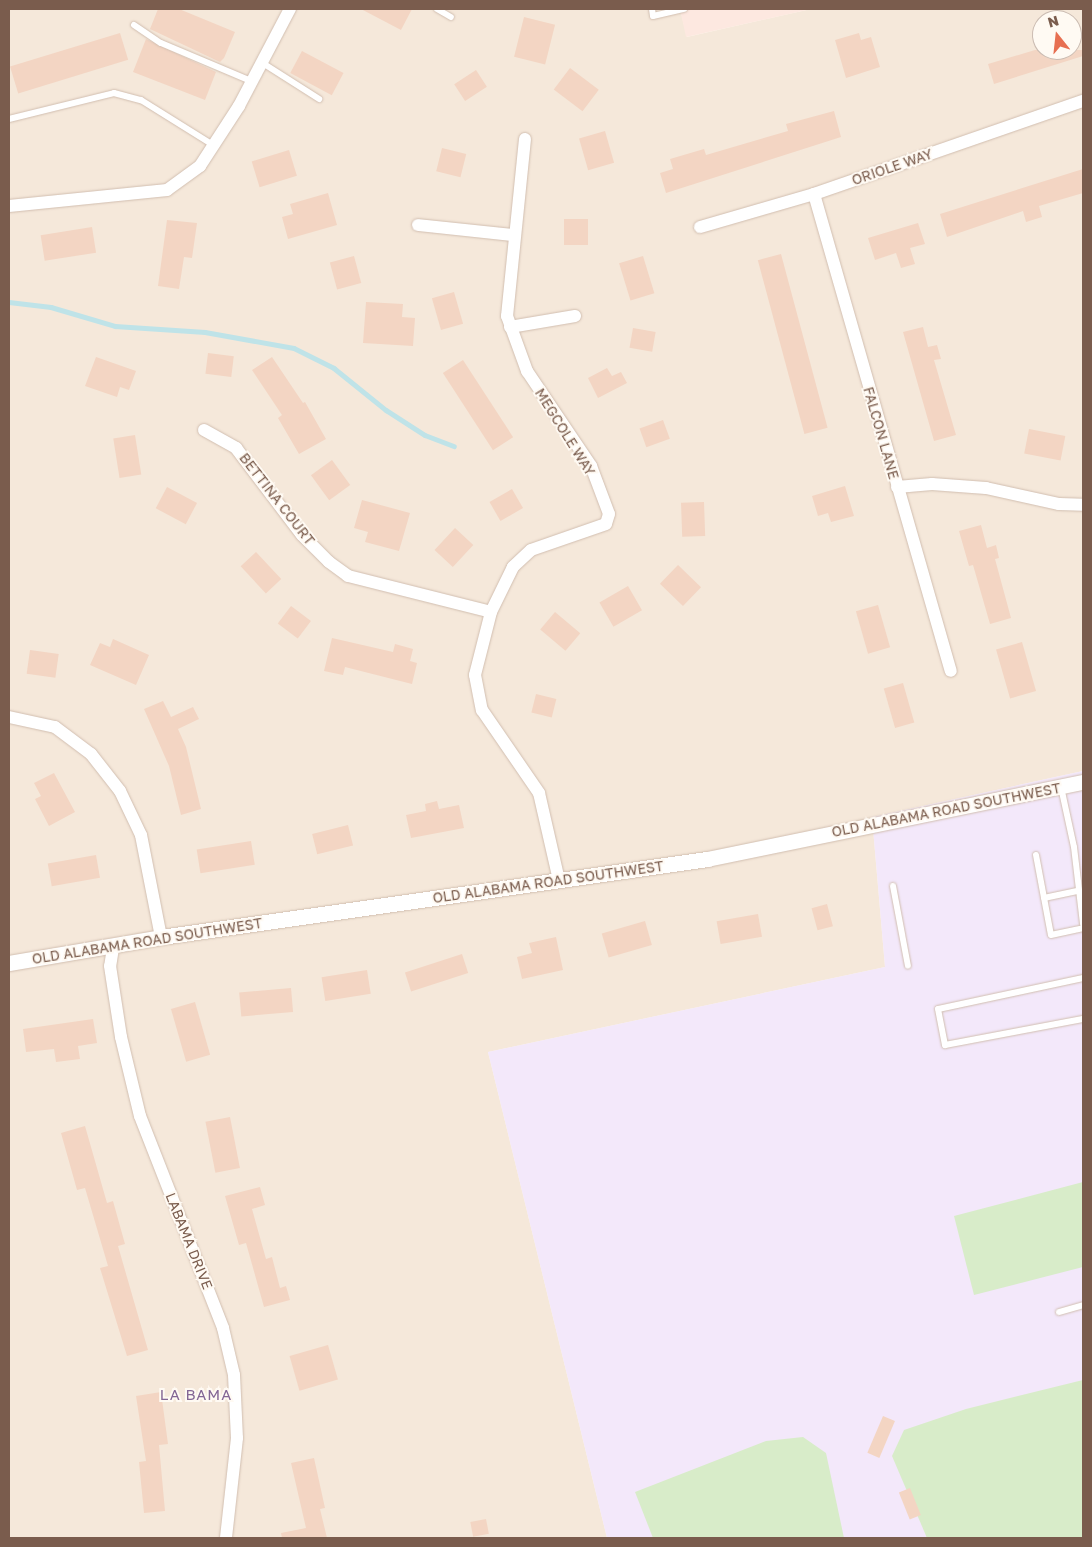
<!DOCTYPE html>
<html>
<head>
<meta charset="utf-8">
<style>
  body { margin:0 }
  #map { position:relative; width:1092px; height:1547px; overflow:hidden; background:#fdf6ec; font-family:"Golos Text",sans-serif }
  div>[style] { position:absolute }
  .residential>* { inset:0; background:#f5e8da }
  .commercial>* { inset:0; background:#fde8e0 }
  .education>* { inset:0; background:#f3e8fa }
  .green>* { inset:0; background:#d8ecc9 }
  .stream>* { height:4.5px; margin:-2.25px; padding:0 2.25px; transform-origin:2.25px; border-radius:2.25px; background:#bfe3e8 }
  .building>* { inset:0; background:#f3d5c3; transform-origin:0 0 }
  .roads { filter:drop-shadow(0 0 1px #d1beb0) drop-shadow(0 0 1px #d1beb0) }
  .service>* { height:6px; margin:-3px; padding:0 3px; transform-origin:3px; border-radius:3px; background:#fff }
  .minor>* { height:12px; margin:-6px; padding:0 6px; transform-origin:6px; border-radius:6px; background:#fff }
  .tertiary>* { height:15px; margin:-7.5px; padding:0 7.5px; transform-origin:7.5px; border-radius:7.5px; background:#fff }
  span { translate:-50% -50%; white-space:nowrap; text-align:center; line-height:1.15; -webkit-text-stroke:4px #fffaf3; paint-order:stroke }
  .street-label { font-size:14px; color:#7a5c4d }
  .neighbourhood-label { font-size:15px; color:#846695; letter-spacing:1px }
  .frame { position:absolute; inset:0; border:10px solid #7a5c4d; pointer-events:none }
  .north { position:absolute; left:1032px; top:10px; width:50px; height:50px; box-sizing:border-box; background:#fffaf3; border:1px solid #cabbb1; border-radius:50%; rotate:344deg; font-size:14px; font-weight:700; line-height:20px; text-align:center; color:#7a5c4d }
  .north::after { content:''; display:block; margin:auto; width:18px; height:22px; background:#e76f51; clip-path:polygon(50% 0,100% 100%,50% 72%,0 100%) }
</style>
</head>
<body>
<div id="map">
  <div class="residential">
    <div style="clip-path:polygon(evenodd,9px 9px,680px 9px,687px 37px,811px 9px,1083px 9px,1083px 771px,872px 817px,885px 967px,488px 1052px,607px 1538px,9px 1538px,9px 9px,1042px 20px,1072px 20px,1072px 50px,1042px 50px,1042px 20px)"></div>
  </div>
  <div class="commercial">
    <div style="clip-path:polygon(680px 9px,811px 9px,686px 37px)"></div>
  </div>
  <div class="education">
    <div style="clip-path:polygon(1083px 771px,1083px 1538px,607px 1538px,488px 1052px,885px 967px,872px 817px)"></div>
  </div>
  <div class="green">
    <div style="clip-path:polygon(1083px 1182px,1083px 1267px,974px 1295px,954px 1216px)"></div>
    <div style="clip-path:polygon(1083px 1380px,1083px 1538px,927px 1538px,892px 1456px,904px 1430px,966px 1409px)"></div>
    <div style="clip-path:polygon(803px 1437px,826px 1453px,844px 1538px,653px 1538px,635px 1492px,766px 1441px)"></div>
  </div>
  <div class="stream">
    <div style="left:9px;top:302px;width:42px;rotate:6.8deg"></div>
    <div style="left:51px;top:307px;width:67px;rotate:16.5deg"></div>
    <div style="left:115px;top:326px;width:90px;rotate:3.8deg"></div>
    <div style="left:205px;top:332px;width:90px;rotate:10.2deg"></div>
    <div style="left:294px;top:348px;width:45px;rotate:26.6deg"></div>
    <div style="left:334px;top:368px;width:67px;rotate:38.9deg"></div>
    <div style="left:386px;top:410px;width:46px;rotate:32.7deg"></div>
    <div style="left:425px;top:435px;width:31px;rotate:21deg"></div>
  </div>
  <div class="building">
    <div style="clip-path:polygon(158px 9px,179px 9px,235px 32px,224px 58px,220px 62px,150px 29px)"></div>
    <div style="clip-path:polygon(361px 9px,412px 9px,401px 30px)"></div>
    <div style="left:524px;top:17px;width:32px;height:41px;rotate:14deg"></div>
    <div style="left:120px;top:33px;width:28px;height:115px;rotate:73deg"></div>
    <div style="clip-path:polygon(859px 33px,861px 40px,871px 37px,880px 67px,846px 78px,835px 40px)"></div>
    <div style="clip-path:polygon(146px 39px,216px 72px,205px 100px,133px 72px)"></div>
    <div style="clip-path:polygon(1035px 50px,1083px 50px,1083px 56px,994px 84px,988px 64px)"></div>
    <div style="left:302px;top:51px;width:47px;height:25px;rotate:28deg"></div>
    <div style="left:570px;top:68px;width:36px;height:27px;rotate:37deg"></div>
    <div style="left:476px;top:70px;width:20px;height:26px;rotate:57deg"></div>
    <div style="clip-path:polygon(834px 111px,841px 137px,666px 193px,660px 173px,673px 169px,670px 159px,704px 149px,706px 155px,788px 131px,786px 124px)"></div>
    <div style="left:605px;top:131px;width:33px;height:27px;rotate:74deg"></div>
    <div style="left:442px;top:148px;width:25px;height:24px;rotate:14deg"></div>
    <div style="left:289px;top:150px;width:27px;height:39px;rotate:73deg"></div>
    <div style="clip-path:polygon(1083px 169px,1083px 193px,1039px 206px,1042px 217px,1026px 222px,1023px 211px,947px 237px,940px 214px)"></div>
    <div style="clip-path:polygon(328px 193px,337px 225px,288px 239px,282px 217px,293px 214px,290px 204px)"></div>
    <div style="left:588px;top:219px;width:26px;height:24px;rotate:90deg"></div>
    <div style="clip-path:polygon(167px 220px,197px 223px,192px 258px,184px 257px,179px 289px,158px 286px)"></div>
    <div style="clip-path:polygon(918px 223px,925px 244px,910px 248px,915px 264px,901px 268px,896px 253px,875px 260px,868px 238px)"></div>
    <div style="left:92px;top:227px;width:26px;height:52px;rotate:81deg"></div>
    <div style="left:781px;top:254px;width:180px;height:24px;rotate:75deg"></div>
    <div style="left:354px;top:256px;width:28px;height:25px;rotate:75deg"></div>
    <div style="left:643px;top:256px;width:39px;height:25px;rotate:73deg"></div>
    <div style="left:454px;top:292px;width:33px;height:23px;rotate:74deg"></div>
    <div style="clip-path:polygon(366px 302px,403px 304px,402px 317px,415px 318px,413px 346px,363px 343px)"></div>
    <div style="clip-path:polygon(923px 327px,928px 347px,937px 345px,941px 359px,934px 360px,956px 435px,934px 441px,903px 332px)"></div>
    <div style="left:633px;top:328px;width:23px;height:20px;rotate:10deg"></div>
    <div style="left:208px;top:353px;width:26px;height:21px;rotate:7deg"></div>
    <div style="clip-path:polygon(96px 357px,136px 371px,129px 390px,120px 387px,117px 397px,85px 386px)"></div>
    <div style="clip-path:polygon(272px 357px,303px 403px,305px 402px,326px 439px,299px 454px,278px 418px,282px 415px,252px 370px)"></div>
    <div style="left:463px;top:360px;width:92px;height:24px;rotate:57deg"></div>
    <div style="clip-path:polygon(607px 368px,612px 376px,621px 372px,627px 383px,598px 398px,588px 378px)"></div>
    <div style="left:663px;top:420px;width:20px;height:25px;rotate:70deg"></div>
    <div style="left:1029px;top:429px;width:37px;height:25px;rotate:11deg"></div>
    <div style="left:135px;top:435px;width:40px;height:22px;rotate:81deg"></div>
    <div style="left:332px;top:460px;width:31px;height:26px;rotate:54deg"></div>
    <div style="clip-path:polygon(845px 486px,854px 516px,831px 522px,828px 513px,818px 516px,812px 496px)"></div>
    <div style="left:167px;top:487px;width:34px;height:24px;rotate:28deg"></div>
    <div style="left:512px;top:489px;width:22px;height:26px;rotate:60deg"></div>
    <div style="clip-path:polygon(362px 500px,410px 513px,399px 551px,365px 542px,368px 532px,354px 528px)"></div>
    <div style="left:704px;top:502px;width:34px;height:23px;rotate:88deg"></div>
    <div style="clip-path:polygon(981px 525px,987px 548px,996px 545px,999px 558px,995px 559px,1011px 618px,990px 624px,973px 565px,969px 566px,959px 531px)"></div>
    <div style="left:455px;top:528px;width:25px;height:30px;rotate:43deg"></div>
    <div style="left:256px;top:552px;width:37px;height:21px;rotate:47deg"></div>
    <div style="left:678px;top:565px;width:32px;height:26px;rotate:44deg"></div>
    <div style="left:628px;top:586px;width:28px;height:33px;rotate:60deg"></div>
    <div style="left:878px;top:605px;width:44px;height:23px;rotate:74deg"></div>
    <div style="left:291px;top:606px;width:25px;height:22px;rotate:37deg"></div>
    <div style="left:555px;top:612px;width:33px;height:23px;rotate:40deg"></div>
    <div style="clip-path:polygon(332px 638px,393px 652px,395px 644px,413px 649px,410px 661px,417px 663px,412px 684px,345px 667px,343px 675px,324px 671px)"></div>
    <div style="clip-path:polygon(113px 639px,149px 655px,136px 685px,90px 665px,100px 643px,110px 647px)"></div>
    <div style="left:1022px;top:642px;width:51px;height:27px;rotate:74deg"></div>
    <div style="left:30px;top:650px;width:29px;height:24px;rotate:8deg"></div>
    <div style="left:903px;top:683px;width:41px;height:20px;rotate:74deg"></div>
    <div style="left:536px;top:694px;width:21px;height:19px;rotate:14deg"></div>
    <div style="clip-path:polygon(163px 701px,171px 717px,193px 707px,199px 719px,178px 729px,186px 747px,201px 809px,181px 815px,169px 766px,144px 709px)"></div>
    <div style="clip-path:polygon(54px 773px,75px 812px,49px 826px,35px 799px,41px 796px,34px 783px)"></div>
    <div style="clip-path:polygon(437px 801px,439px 809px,459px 805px,464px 828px,411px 838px,406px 815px,426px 811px,425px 804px)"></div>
    <div style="left:348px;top:825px;width:21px;height:37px;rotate:76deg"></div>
    <div style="left:251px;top:841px;width:24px;height:55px;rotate:81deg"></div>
    <div style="left:96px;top:855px;width:23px;height:49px;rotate:80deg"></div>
    <div style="left:827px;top:904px;width:23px;height:16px;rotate:75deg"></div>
    <div style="left:758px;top:914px;width:23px;height:42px;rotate:80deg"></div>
    <div style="left:645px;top:921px;width:25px;height:45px;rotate:74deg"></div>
    <div style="clip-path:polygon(556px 937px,563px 970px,522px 979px,517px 957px,532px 953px,529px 943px)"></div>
    <div style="left:462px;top:954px;width:20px;height:60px;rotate:72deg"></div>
    <div style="left:367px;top:970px;width:24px;height:46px;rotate:81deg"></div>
    <div style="left:291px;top:988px;width:24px;height:52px;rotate:85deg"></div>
    <div style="left:195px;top:1002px;width:55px;height:25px;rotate:74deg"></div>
    <div style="clip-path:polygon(93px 1019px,97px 1043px,78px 1046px,80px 1059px,56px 1062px,54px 1049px,26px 1052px,23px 1029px)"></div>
    <div style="left:230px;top:1117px;width:52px;height:25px;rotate:79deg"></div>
    <div style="clip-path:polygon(85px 1126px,107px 1203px,113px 1201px,125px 1244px,118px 1246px,148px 1350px,127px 1356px,100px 1268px,108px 1266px,85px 1188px,77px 1190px,61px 1133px)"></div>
    <div style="clip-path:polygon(260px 1187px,265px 1205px,252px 1209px,266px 1259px,272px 1257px,280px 1288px,286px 1286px,290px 1300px,264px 1307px,246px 1243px,239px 1245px,225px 1196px)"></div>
    <div style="left:328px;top:1345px;width:36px;height:40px;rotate:74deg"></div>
    <div style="clip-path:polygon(161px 1392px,168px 1444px,159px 1445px,165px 1511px,144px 1513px,139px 1462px,146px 1461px,136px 1396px)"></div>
    <div style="left:883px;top:1416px;width:13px;height:40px;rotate:23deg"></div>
    <div style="clip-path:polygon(314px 1458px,325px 1508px,320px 1509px,327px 1538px,282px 1538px,281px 1533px,306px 1528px,291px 1463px)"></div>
    <div style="left:910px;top:1488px;width:29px;height:12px;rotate:68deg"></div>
    <div style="left:486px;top:1519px;width:15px;height:16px;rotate:79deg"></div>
  </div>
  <div class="roads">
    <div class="service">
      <div style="left:437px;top:9px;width:16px;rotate:30deg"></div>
      <div style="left:652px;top:9px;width:7px;rotate:82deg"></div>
      <div style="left:653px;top:16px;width:32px;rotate:-13deg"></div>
      <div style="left:134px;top:25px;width:32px;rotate:34deg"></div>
      <div style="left:161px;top:43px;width:98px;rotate:22.9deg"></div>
      <div style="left:261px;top:62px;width:69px;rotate:32.5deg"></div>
      <div style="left:9px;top:119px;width:108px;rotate:-13.9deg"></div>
      <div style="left:114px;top:93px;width:28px;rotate:15deg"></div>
      <div style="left:141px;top:100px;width:85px;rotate:32deg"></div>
      <div style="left:1061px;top:787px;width:61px;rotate:77.8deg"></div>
      <div style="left:1074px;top:847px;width:78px;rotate:83.3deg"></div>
      <div style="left:1036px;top:855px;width:81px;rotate:79.4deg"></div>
      <div style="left:1051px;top:935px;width:33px;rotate:-12deg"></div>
      <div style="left:893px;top:886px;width:81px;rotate:79.4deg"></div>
      <div style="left:1044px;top:898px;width:35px;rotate:-12deg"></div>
      <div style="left:1083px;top:978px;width:148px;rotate:167.9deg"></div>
      <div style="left:938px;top:1009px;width:37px;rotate:79deg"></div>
      <div style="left:945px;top:1045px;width:140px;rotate:-10.7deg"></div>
      <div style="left:1059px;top:1312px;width:25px;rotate:-16deg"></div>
    </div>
    <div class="minor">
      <div style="left:525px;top:139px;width:178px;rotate:95.8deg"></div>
      <div style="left:507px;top:316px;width:59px;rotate:70deg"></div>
      <div style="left:527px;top:371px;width:115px;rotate:56deg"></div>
      <div style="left:591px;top:466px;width:51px;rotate:69.4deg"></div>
      <div style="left:609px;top:514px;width:10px;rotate:107deg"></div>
      <div style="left:606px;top:524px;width:79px;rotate:160.9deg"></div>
      <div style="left:531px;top:550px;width:25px;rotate:137deg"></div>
      <div style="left:513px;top:567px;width:50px;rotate:116.1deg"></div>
      <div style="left:491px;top:612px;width:65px;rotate:104.3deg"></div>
      <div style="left:475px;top:675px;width:36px;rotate:79deg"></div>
      <div style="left:482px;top:710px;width:101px;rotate:55.5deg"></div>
      <div style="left:539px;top:793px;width:89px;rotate:77.1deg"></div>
      <div style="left:814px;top:194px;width:496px;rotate:74deg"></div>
      <div style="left:9px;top:206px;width:159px;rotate:-5.8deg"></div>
      <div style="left:167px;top:190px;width:41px;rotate:-36deg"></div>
      <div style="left:200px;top:166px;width:72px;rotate:-57deg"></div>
      <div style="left:239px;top:106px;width:110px;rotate:-62.3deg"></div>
      <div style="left:418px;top:225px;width:96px;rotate:6deg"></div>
      <div style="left:700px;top:227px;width:119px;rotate:-16.1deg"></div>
      <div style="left:814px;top:194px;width:285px;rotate:-19.1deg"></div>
      <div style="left:510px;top:327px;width:66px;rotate:-9.6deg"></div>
      <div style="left:204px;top:430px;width:37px;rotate:29deg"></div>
      <div style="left:236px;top:448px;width:109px;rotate:52.8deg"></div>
      <div style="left:302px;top:535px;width:38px;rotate:45deg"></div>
      <div style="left:329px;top:562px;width:24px;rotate:36deg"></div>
      <div style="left:348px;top:576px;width:147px;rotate:14.1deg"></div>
      <div style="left:897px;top:487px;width:35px;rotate:-5deg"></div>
      <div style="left:932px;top:484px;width:54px;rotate:4.2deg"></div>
      <div style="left:986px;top:488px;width:75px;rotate:12.4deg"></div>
      <div style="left:1059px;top:504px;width:24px;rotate:2deg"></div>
      <div style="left:9px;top:717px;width:47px;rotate:12.3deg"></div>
      <div style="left:55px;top:727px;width:45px;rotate:36.9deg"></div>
      <div style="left:91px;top:754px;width:47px;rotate:51.9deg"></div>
      <div style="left:120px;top:791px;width:49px;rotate:64.5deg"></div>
      <div style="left:141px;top:835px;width:104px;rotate:78.9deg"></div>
      <div style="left:113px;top:948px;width:18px;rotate:99deg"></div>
      <div style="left:110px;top:966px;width:72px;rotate:81.2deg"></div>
      <div style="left:121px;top:1037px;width:81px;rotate:76.5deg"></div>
      <div style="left:140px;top:1116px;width:228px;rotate:68.6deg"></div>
      <div style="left:223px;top:1328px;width:48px;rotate:76.8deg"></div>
      <div style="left:234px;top:1375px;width:63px;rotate:87.3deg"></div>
      <div style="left:237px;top:1438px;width:101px;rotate:96.3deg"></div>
    </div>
    <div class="tertiary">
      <div style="left:9px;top:963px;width:154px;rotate:-9.7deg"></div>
      <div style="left:161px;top:937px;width:552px;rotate:-8.13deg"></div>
      <div style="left:707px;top:859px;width:384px;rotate:-11.6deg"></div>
    </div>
  </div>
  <div class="street-label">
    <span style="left:892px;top:167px;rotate:-19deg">ORIOLE WAY</span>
    <span style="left:565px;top:432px;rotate:58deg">MEGCOLE WAY</span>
    <span style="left:881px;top:433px;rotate:74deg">FALCON LANE</span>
    <span style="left:277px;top:499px;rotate:52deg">BETTINA COURT</span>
    <span style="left:946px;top:810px;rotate:-11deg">OLD ALABAMA ROAD SOUTHWEST</span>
    <span style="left:548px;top:882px;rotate:-8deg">OLD ALABAMA ROAD SOUTHWEST</span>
    <span style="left:147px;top:941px;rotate:-9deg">OLD ALABAMA ROAD SOUTHWEST</span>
    <span style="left:189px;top:1241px;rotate:68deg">LABAMA DRIVE</span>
  </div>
  <div class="neighbourhood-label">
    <span style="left:196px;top:1395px">LA BAMA</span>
  </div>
  <div class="frame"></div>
  <div class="north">N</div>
</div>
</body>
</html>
